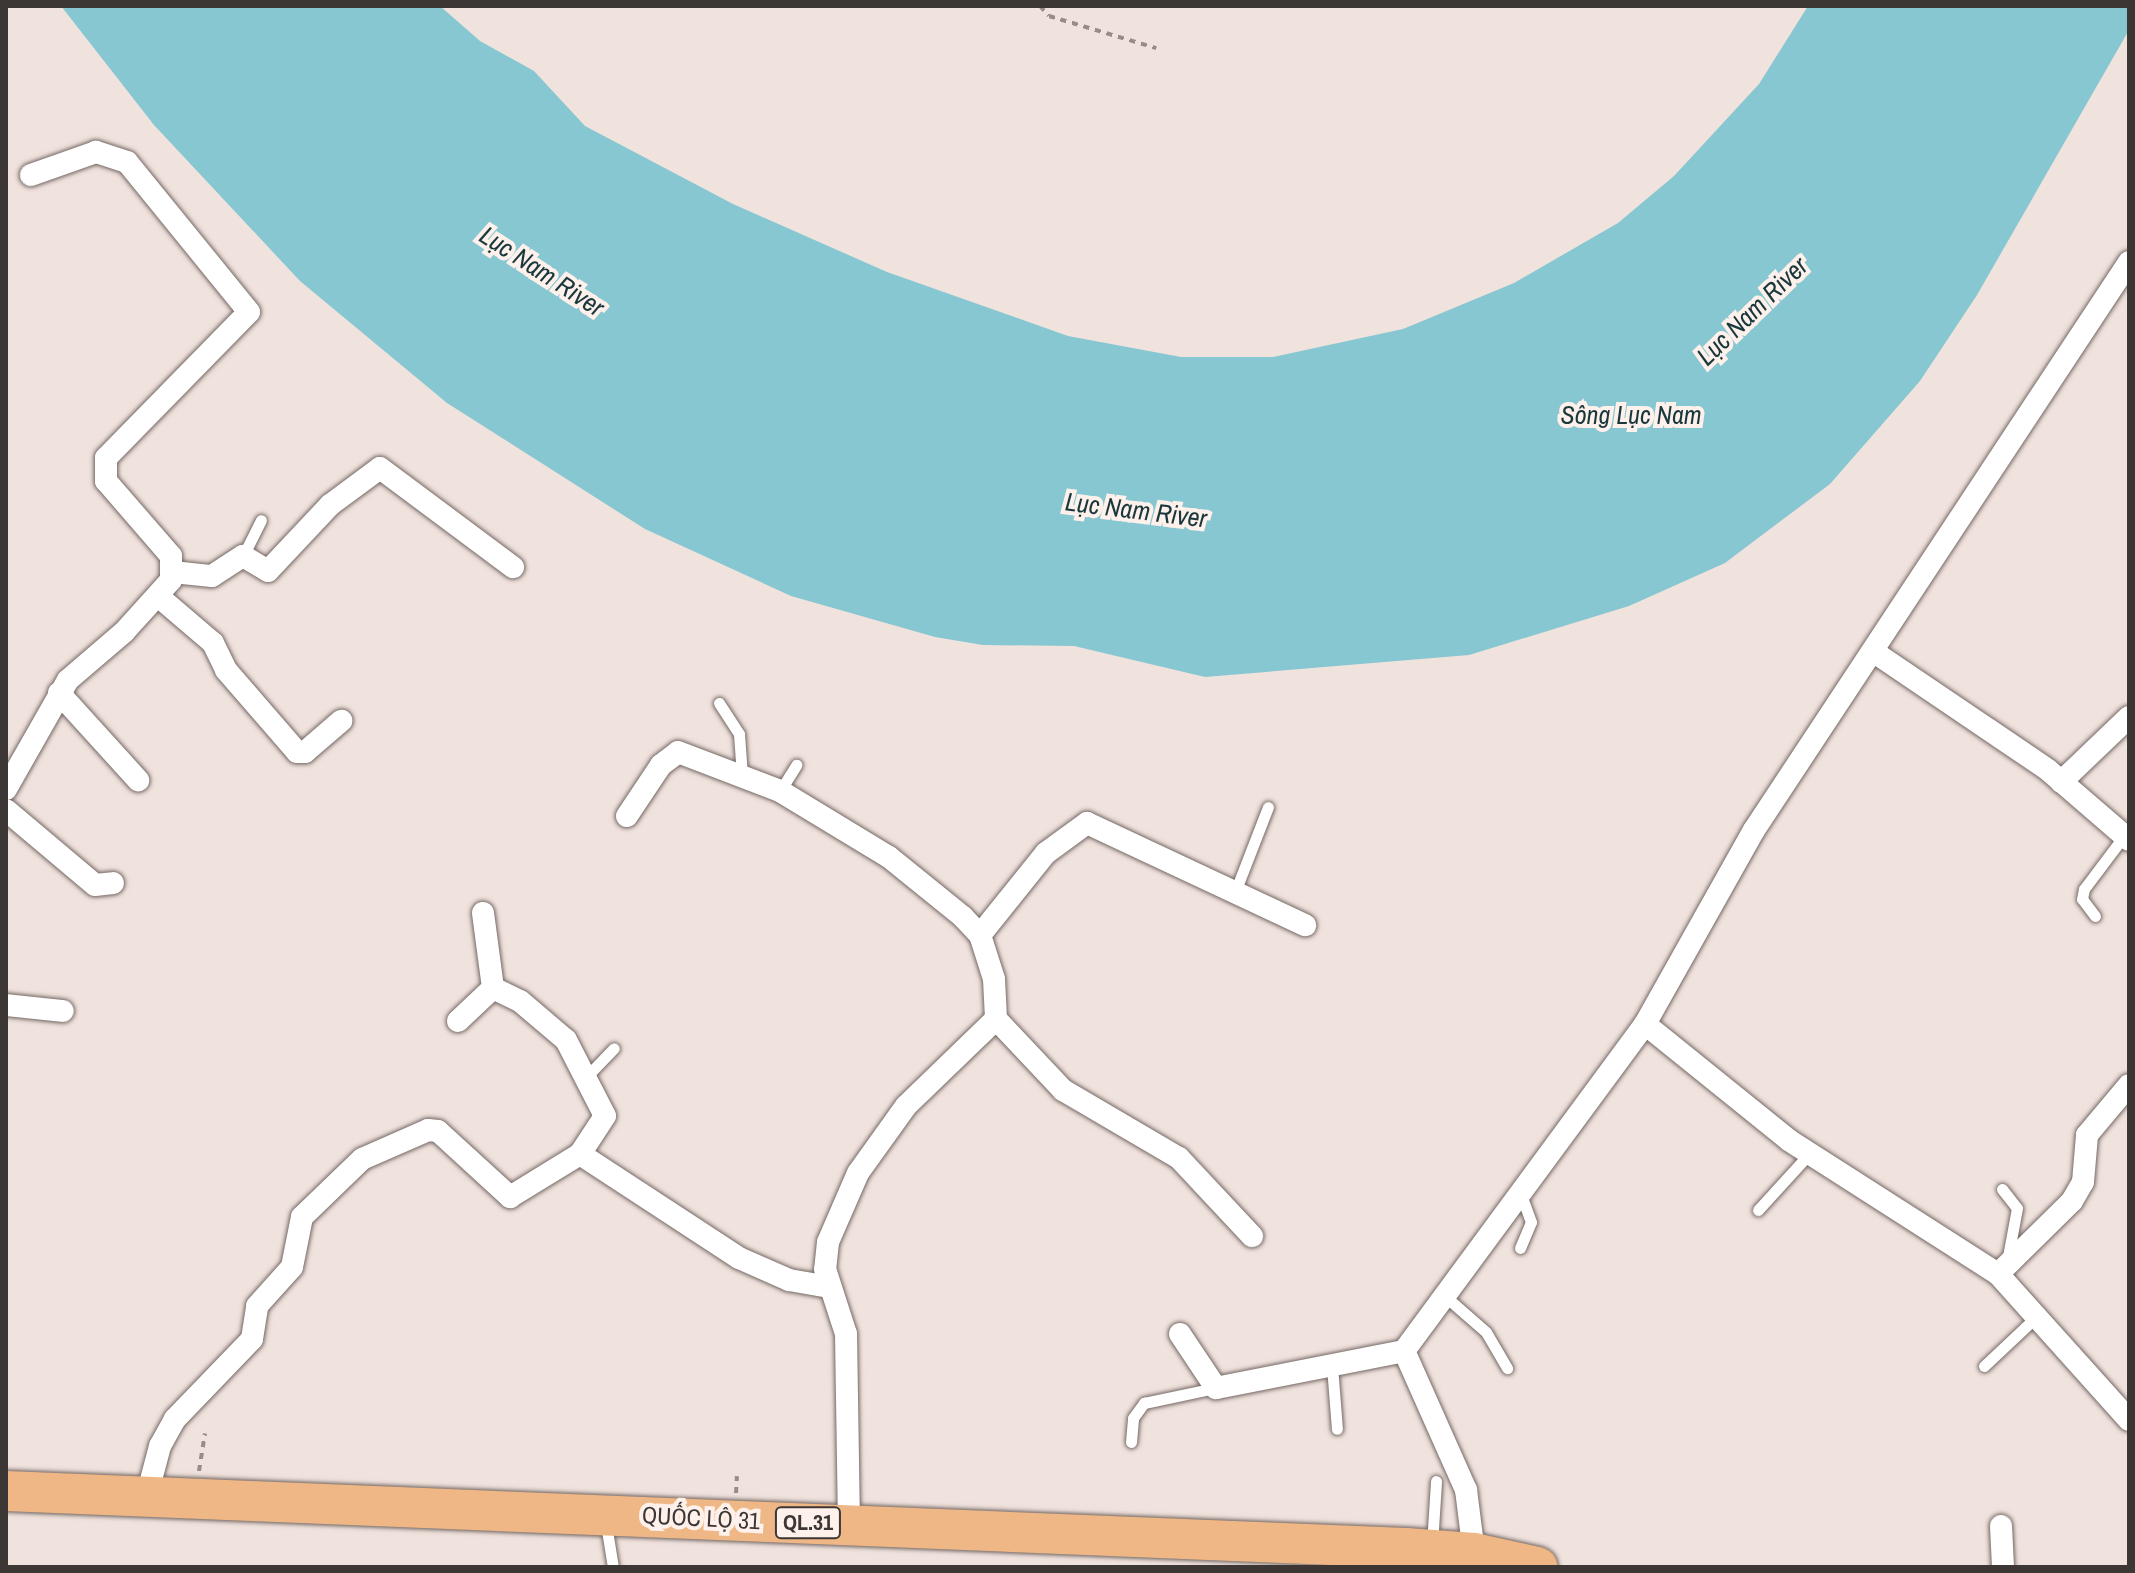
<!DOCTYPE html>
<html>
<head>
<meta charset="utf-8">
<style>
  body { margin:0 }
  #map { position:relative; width:2135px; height:1573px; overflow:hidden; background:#f0e2dd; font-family:"Archivo Narrow",sans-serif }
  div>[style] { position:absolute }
  .water>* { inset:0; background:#87c7d2 }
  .path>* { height:4px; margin-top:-2px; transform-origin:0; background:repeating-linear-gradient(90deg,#968c89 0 6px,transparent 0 12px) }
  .roads { filter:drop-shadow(0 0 2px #746864) drop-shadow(0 0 2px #746864) }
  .lane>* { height:11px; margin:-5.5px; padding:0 5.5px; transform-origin:5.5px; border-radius:5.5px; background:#fff }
  .street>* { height:22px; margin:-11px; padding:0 11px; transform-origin:11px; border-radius:11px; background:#fff }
  .highway>* { height:40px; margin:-20px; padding:0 20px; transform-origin:20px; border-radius:20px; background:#efb785 }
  span { translate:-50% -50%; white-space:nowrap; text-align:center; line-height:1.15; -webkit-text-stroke:8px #fef0ea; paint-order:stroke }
  .shield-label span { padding:2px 6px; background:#fef0ea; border:2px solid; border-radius:6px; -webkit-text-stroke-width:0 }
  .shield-label { font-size:22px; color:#3c3634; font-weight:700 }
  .street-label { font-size:24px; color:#3c3634 }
  .water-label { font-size:26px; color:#18383d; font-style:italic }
  .frame { position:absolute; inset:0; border:8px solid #3c3634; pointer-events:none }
</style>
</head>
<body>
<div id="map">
  <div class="water">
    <div style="clip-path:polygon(61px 6px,440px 6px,480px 41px,534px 71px,585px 126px,733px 204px,887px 272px,1068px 336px,1181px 357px,1273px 357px,1403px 329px,1514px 283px,1618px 223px,1674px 176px,1759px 84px,1808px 6px,2129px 6px,2129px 30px,1977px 295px,1920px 381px,1830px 484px,1725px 563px,1629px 606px,1469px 655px,1205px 677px,1074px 646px,983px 645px,935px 637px,791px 596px,645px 529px,447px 403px,300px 281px,154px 125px)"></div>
  </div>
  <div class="path">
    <div style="left:1040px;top:6px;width:13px;rotate:48deg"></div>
    <div style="left:1049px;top:16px;width:112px;rotate:16.7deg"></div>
    <div style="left:199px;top:1471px;width:38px;rotate:-81deg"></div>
    <div style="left:736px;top:1493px;width:17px;rotate:-87deg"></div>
  </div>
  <div class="roads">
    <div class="lane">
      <div style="left:243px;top:556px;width:40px;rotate:-63.4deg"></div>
      <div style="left:719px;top:703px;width:37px;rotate:57deg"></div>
      <div style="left:739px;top:734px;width:42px;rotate:85.9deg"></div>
      <div style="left:780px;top:791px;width:31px;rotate:-58deg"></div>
      <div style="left:1235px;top:892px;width:91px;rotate:-68.8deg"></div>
      <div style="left:2095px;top:916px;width:21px;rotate:-127deg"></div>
      <div style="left:2082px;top:899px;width:10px;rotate:-79deg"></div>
      <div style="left:2084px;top:889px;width:66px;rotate:-53deg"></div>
      <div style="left:588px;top:1075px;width:37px;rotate:-46deg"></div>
      <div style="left:2002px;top:1189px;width:24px;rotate:52deg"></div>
      <div style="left:2017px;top:1208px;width:55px;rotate:100.5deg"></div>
      <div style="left:1758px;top:1210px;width:76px;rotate:-47.7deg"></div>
      <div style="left:1520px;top:1248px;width:28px;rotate:-67deg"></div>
      <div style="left:1531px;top:1222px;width:30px;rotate:-110deg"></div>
      <div style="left:1446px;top:1297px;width:53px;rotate:41.2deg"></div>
      <div style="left:1486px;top:1332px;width:42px;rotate:59.7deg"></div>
      <div style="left:1332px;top:1366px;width:63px;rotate:85.5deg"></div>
      <div style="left:1984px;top:1366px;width:73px;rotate:-43.3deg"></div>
      <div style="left:1131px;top:1442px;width:24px;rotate:-85deg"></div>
      <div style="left:1133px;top:1418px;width:19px;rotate:-54deg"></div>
      <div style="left:1144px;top:1403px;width:73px;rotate:-11.9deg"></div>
      <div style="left:606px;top:1524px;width:44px;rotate:80.8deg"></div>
      <div style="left:1432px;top:1545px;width:64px;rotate:-86.4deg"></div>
    </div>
    <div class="street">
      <div style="left:2129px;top:262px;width:681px;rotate:123.43deg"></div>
      <div style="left:1754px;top:830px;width:223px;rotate:119.3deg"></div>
      <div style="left:1645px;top:1024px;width:186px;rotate:38.9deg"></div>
      <div style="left:1790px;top:1141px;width:247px;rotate:32.6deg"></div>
      <div style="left:1998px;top:1274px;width:196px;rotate:48.1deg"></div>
      <div style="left:173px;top:572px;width:39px;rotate:6deg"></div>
      <div style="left:212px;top:576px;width:37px;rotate:-33deg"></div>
      <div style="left:243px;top:556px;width:29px;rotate:31deg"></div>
      <div style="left:268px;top:571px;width:91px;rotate:-46.8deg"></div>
      <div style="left:330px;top:505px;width:62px;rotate:-36.5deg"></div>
      <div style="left:380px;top:468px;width:166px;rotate:36.7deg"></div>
      <div style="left:158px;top:596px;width:72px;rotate:40.5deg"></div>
      <div style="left:213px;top:643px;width:30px;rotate:64deg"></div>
      <div style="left:226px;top:670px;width:108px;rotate:49.1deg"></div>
      <div style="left:297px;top:752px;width:8px"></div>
      <div style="left:305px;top:752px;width:48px;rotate:-40.7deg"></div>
      <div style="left:1874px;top:652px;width:210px;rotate:34.1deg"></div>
      <div style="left:2048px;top:770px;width:107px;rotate:40.8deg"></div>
      <div style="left:59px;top:693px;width:118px;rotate:47.8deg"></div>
      <div style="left:2061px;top:782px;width:94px;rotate:-43.7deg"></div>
      <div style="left:6px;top:789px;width:125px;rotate:-60.4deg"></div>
      <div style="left:68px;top:680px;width:74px;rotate:-40.6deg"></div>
      <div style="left:124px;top:632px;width:70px;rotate:-47.9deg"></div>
      <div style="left:171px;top:580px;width:24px;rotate:-90deg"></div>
      <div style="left:171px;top:556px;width:99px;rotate:-130.9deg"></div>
      <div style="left:106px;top:481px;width:23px;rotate:-90deg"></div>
      <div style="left:106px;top:458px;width:204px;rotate:-45.6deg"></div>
      <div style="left:249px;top:312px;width:193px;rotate:-129.1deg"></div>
      <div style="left:127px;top:162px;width:33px;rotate:-162deg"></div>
      <div style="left:96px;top:152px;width:69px;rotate:160.5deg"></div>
      <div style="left:6px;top:810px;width:116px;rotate:40.1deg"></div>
      <div style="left:95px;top:885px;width:18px;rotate:-6deg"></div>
      <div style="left:627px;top:816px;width:61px;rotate:-56.3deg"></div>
      <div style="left:661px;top:765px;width:21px;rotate:-37deg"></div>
      <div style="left:678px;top:752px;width:109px;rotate:20.9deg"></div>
      <div style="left:780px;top:791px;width:127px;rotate:31.2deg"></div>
      <div style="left:889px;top:857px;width:95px;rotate:39deg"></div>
      <div style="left:963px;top:917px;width:25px;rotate:47deg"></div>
      <div style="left:980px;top:935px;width:46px;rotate:72.3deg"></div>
      <div style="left:994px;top:979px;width:40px;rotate:87.1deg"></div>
      <div style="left:996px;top:1019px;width:125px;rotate:136deg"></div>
      <div style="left:906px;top:1106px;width:82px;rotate:125.6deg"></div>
      <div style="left:858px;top:1173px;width:75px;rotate:113.5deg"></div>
      <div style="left:828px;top:1242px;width:27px;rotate:96deg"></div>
      <div style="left:825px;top:1269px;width:68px;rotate:72.1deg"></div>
      <div style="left:846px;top:1334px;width:191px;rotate:89.1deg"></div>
      <div style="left:483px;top:913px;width:76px;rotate:82.4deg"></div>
      <div style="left:980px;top:935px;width:105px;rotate:-51.2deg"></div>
      <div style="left:1046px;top:853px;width:51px;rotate:-36.2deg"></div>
      <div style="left:1087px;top:823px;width:241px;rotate:25.1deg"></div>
      <div style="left:6px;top:1005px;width:57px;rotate:6deg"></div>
      <div style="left:996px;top:1019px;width:98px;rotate:46.7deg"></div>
      <div style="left:1063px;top:1090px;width:134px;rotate:30.4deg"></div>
      <div style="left:1179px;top:1158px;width:107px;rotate:46.9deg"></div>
      <div style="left:458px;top:1021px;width:48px;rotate:-43.3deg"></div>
      <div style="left:493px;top:988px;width:30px;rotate:26deg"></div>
      <div style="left:520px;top:1001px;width:60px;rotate:40.3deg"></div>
      <div style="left:566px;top:1040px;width:85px;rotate:62.8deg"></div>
      <div style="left:605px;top:1116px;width:45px;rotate:123.3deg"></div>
      <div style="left:1998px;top:1274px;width:104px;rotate:-44.6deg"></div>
      <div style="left:2072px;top:1201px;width:22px;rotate:-60deg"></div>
      <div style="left:2083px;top:1182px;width:47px;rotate:-85.1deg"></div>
      <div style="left:2087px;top:1135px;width:65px;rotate:-50deg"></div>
      <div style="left:1180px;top:1334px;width:65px;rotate:56.3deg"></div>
      <div style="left:1216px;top:1388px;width:192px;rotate:-11.1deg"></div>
      <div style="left:147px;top:1495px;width:51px;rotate:-75.1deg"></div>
      <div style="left:160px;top:1446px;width:31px;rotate:-61deg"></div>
      <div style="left:175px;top:1419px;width:111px;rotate:-46.1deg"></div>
      <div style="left:252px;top:1339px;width:33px;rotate:-81deg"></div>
      <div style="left:257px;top:1306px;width:52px;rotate:-48.1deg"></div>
      <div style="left:292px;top:1267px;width:51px;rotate:-78.7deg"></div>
      <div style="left:302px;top:1217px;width:83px;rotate:-44deg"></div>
      <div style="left:362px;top:1159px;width:72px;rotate:-23.7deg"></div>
      <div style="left:428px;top:1130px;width:10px;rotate:6deg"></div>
      <div style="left:438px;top:1131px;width:98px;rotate:42.5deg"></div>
      <div style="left:510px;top:1197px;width:82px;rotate:-31.6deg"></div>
      <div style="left:580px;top:1154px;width:190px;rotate:33.2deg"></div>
      <div style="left:739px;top:1258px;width:55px;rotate:23.7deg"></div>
      <div style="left:789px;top:1280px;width:42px;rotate:9.7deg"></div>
      <div style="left:2001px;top:1526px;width:41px;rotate:87.2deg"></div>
      <div style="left:1474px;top:1553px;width:64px;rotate:-97.2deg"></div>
      <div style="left:1466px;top:1490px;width:152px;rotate:-114deg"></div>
      <div style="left:1404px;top:1351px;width:406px;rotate:-53.6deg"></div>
    </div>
    <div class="highway">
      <div style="left:6px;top:1491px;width:1401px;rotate:2.33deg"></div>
      <div style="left:1406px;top:1548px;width:68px;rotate:4.2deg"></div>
      <div style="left:1474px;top:1553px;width:65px;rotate:12.5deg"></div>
    </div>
  </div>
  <div class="shield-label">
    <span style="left:808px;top:1523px">QL.31</span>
  </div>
  <div class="street-label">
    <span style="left:701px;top:1518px;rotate:3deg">QUỐC LỘ 31</span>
  </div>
  <div class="water-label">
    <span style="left:542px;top:271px;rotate:33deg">Lục Nam River</span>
    <span style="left:1752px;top:311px;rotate:-44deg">Lục Nam River</span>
    <span style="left:1631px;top:415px">Sông Lục Nam</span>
    <span style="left:1136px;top:510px;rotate:7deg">Lục Nam River</span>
  </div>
  <div class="frame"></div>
</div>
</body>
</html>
